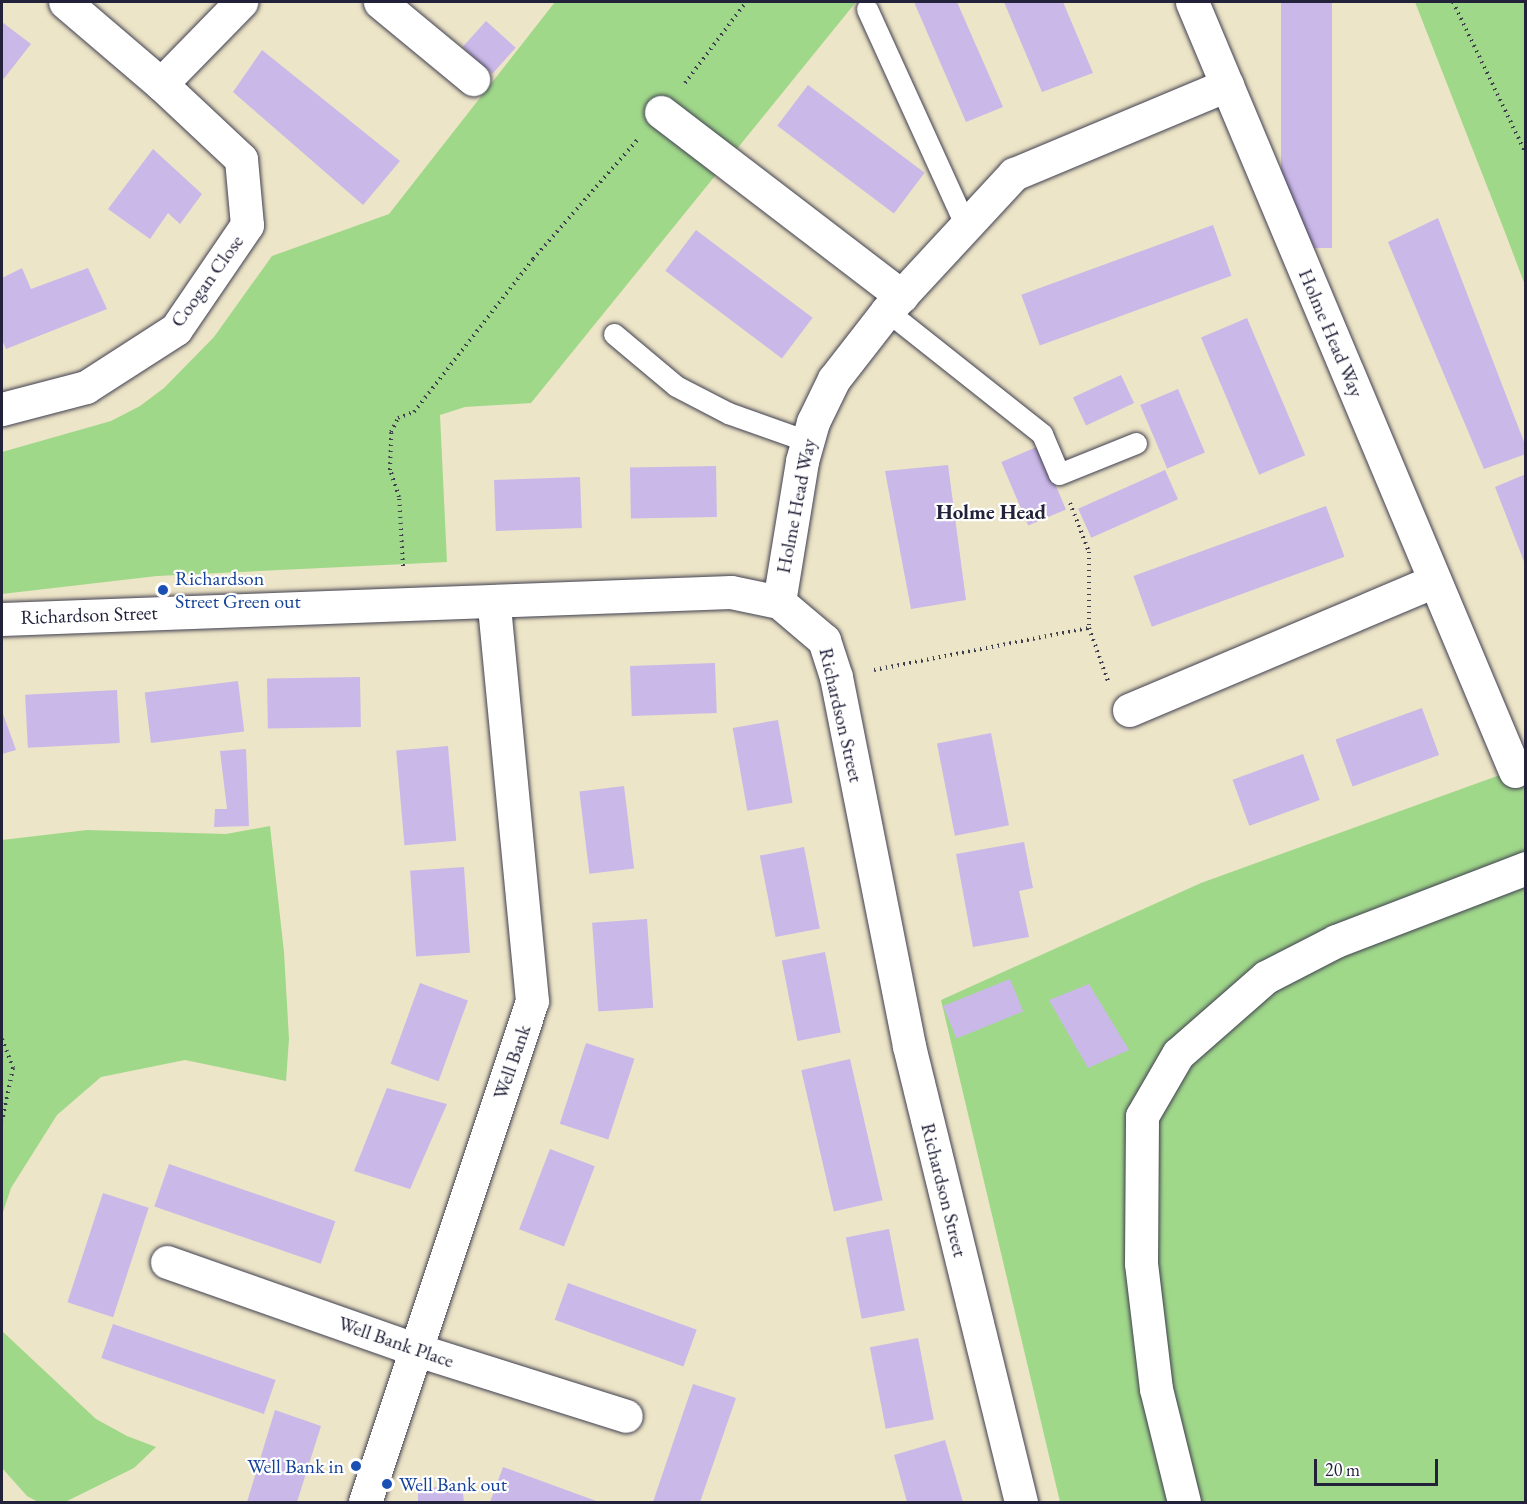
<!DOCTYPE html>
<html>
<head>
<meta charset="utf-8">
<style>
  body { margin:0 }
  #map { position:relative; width:1527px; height:1504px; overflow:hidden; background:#ede5c7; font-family:"EB Garamond",serif }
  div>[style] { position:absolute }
  .green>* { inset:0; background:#a0d88a }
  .building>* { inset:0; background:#cab8e9; transform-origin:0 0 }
  .path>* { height:4px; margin-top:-2px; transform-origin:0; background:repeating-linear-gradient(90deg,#403f50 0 1.5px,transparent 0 6px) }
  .roads { filter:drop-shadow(0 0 2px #403f50) drop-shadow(0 0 2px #403f50) }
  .service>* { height:21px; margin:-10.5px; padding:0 10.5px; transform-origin:10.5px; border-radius:10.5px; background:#fff }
  .minor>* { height:33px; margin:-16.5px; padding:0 16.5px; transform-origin:16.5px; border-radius:16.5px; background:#fff }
  .dots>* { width:16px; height:16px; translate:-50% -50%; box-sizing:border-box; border:3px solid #fff; border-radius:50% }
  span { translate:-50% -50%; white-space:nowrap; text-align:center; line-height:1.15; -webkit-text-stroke:4.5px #fff; paint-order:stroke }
  .street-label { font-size:20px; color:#22223b }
  .transit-label { font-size:20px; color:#164399 }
  .left { translate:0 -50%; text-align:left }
  .right { translate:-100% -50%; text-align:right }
  .neighbourhood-label { font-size:21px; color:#22223b; font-weight:700 }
  .frame { position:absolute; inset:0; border:3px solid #22223b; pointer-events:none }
  .scale { position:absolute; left:1314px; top:1459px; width:124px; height:27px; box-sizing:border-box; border:3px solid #22223b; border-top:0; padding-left:8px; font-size:18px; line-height:21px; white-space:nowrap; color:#22223b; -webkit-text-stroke:4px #fff; paint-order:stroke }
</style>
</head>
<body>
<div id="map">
  <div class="green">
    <div style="clip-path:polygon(555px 2px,856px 2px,531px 403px,465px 407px,440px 415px,447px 562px,157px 576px,2px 594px,2px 452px,111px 421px,140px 406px,164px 388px,214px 337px,272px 256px,389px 214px)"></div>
    <div style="clip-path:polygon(1415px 2px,1525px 2px,1525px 285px,1503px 227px)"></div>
    <div style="clip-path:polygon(1525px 766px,1525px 1502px,1060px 1502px,941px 1000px,1201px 883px)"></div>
    <div style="clip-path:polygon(270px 826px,284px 952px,289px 1039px,286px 1081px,185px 1060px,101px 1077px,57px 1115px,11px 1188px,2px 1215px,2px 840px,87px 830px,226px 834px)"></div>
    <div style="clip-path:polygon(2px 1331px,96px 1419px,127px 1436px,156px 1447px,134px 1468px,65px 1502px,38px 1502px,27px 1496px,2px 1468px)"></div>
  </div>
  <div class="building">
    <div style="clip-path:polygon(914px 2px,957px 2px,1003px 107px,966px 122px)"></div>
    <div style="clip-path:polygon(1004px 2px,1063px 2px,1093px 73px,1042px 92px)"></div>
    <div style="left:1281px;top:2px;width:51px;height:246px"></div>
    <div style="left:486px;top:21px;width:40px;height:35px;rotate:42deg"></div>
    <div style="clip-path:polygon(2px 22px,31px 44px,2px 81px)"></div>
    <div style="clip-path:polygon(262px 50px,400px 161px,363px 205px,233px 92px)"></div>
    <div style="left:808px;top:85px;width:146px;height:51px;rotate:37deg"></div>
    <div style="clip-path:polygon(153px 149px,202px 194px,180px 224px,168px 213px,150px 239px,108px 209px)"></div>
    <div style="clip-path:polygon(1438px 218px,1526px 447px,1526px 454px,1484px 469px,1388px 242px)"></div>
    <div style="left:1213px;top:225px;width:54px;height:204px;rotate:70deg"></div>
    <div style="left:696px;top:230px;width:146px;height:51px;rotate:37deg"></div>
    <div style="clip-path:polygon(22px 268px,31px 289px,88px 268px,107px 309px,6px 349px,2px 340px,2px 278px)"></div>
    <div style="left:1247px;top:318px;width:149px;height:50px;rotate:67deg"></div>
    <div style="left:1121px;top:375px;width:31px;height:53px;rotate:65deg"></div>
    <div style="left:1178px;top:389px;width:69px;height:41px;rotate:67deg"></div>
    <div style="left:1039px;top:446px;width:69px;height:41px;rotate:67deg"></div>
    <div style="clip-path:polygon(948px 465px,966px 600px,911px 609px,885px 471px)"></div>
    <div style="left:716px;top:466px;width:51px;height:86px;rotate:89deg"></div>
    <div style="left:1165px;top:470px;width:32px;height:95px;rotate:66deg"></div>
    <div style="clip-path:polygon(1526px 474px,1526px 564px,1525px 564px,1495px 487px)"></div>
    <div style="left:580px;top:477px;width:51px;height:86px;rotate:88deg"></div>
    <div style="left:1326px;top:506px;width:54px;height:205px;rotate:70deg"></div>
    <div style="left:715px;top:663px;width:50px;height:85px;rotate:88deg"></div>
    <div style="left:360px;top:677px;width:50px;height:93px;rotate:89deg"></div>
    <div style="left:238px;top:681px;width:51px;height:94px;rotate:83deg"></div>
    <div style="left:117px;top:690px;width:53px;height:92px;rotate:87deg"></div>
    <div style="left:1422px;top:708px;width:50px;height:92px;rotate:70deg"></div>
    <div style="clip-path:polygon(2px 711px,16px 750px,2px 754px)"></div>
    <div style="left:778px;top:720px;width:84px;height:46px;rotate:80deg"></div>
    <div style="left:991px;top:733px;width:94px;height:55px;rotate:79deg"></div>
    <div style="left:448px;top:746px;width:95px;height:52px;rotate:85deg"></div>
    <div style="clip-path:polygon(246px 749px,249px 826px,214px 827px,215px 809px,227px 809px,220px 751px)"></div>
    <div style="left:1303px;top:754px;width:49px;height:75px;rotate:70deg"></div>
    <div style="left:624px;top:786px;width:83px;height:45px;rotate:83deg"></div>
    <div style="clip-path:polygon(1024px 842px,1033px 888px,1019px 891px,1029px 937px,973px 947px,956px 854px)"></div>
    <div style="left:804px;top:847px;width:83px;height:45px;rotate:79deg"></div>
    <div style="left:464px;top:867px;width:86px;height:54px;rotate:86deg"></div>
    <div style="left:647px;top:919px;width:89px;height:55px;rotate:86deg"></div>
    <div style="left:825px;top:952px;width:82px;height:44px;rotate:79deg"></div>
    <div style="left:1010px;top:979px;width:35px;height:72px;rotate:68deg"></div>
    <div style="left:420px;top:983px;width:51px;height:86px;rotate:20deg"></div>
    <div style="clip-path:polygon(1089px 984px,1129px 1050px,1088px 1068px,1049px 1000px)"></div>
    <div style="left:586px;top:1043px;width:51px;height:85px;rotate:18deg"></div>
    <div style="left:850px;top:1059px;width:145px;height:50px;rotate:77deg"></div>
    <div style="clip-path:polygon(387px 1088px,447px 1104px,410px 1189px,354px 1171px)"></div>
    <div style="left:550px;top:1149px;width:48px;height:86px;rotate:21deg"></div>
    <div style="left:169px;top:1164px;width:176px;height:45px;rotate:19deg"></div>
    <div style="left:103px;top:1193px;width:48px;height:115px;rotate:18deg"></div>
    <div style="left:889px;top:1229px;width:83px;height:44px;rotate:79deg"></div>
    <div style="left:568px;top:1283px;width:137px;height:39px;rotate:20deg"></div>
    <div style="left:113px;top:1324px;width:172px;height:36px;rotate:19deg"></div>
    <div style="left:918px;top:1338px;width:83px;height:49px;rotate:79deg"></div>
    <div style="clip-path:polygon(693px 1384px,736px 1398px,700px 1502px,653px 1502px)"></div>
    <div style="clip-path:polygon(275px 1410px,321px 1426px,297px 1502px,247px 1502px)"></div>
    <div style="clip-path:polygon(945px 1440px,963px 1502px,907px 1502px,894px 1455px)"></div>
    <div style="clip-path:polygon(503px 1467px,599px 1502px,490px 1502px)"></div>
    <div style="clip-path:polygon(462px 1485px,464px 1502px,418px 1502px,418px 1489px)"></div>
  </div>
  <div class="path">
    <div style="left:1453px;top:2px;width:169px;rotate:64.3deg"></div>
    <div style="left:685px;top:83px;width:101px;rotate:-53deg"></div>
    <div style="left:1070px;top:503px;width:53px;rotate:68.8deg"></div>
    <div style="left:1089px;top:552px;width:76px;rotate:90deg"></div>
    <div style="left:1089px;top:628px;width:56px;rotate:70.3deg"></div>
    <div style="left:403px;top:566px;width:69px;rotate:-93.3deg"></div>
    <div style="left:399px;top:497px;width:28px;rotate:-108deg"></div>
    <div style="left:390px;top:470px;width:38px;rotate:-88deg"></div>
    <div style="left:391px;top:432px;width:16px;rotate:-63deg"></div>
    <div style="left:398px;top:418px;width:17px;rotate:-21deg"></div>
    <div style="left:414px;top:412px;width:194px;rotate:-52.1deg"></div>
    <div style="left:533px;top:259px;width:158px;rotate:-48.8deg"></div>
    <div style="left:874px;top:670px;width:219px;rotate:-11.1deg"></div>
    <div style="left:2px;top:1039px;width:31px;rotate:69deg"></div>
    <div style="left:13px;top:1068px;width:54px;rotate:101.7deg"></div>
  </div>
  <div class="roads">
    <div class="service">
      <div style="left:867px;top:9px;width:239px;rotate:65.5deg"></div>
      <div style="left:887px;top:311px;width:198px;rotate:38.4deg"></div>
      <div style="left:1042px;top:434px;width:43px;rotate:67deg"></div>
      <div style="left:1059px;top:474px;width:83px;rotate:-21.9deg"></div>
      <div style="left:614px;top:334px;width:81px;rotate:40deg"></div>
      <div style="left:676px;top:386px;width:59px;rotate:27.4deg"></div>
      <div style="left:728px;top:413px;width:84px;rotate:19.5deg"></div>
    </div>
    <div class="minor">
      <div style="left:380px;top:2px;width:121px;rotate:39.6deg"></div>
      <div style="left:1192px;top:2px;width:834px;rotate:67.22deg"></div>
      <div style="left:161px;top:84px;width:115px;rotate:-45.7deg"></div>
      <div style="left:661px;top:112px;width:303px;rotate:37.4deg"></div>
      <div style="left:2px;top:409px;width:87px;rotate:-14.7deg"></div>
      <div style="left:86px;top:387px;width:107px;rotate:-32.8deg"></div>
      <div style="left:176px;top:329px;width:126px;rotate:-55.7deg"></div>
      <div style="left:247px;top:225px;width:66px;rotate:-95.2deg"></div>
      <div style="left:241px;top:159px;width:110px;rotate:-136.8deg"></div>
      <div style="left:161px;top:84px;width:126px;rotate:-139.5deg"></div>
      <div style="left:779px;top:602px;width:143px;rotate:-80.7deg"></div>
      <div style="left:802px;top:461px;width:41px;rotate:-74.2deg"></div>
      <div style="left:813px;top:422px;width:48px;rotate:-64deg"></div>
      <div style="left:834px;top:379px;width:86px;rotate:-52.1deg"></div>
      <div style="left:887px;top:311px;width:187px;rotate:-47.2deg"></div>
      <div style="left:1014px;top:174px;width:231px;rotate:-22.7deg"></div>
      <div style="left:2px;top:619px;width:729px;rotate:-2.12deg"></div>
      <div style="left:731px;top:592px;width:49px;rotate:11.8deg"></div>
      <div style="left:779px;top:602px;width:59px;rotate:40.2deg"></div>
      <div style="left:824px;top:640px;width:39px;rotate:72deg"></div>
      <div style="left:836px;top:677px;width:376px;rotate:78.8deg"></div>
      <div style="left:909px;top:1046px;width:470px;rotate:76.2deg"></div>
      <div style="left:1129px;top:710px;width:332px;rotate:-22.9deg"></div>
      <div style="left:167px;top:1262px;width:262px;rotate:19.4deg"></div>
      <div style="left:414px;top:1349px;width:222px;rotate:17.5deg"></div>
      <div style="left:365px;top:1502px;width:528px;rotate:-71.57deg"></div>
      <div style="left:532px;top:1001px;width:400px;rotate:-95.5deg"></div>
      <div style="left:1184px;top:1502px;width:116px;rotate:-103.9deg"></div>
      <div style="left:1156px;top:1389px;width:127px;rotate:-96.8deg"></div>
      <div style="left:1141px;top:1263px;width:147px;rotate:-89.6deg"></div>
      <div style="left:1142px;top:1116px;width:72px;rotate:-59.9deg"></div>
      <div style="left:1178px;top:1054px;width:117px;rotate:-41.2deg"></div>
      <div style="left:1266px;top:977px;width:79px;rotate:-27.2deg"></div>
      <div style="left:1336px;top:941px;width:204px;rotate:-21deg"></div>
    </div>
  </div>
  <div class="dots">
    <div style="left:163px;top:590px;background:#1a4fb4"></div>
    <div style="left:356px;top:1466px;background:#1a4fb4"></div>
    <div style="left:387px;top:1484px;background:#1a4fb4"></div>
  </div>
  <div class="street-label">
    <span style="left:207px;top:281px;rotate:-54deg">Coogan Close</span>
    <span style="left:1331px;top:333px;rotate:67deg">Holme Head Way</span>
    <span style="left:796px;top:506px;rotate:-79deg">Holme Head Way</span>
    <span style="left:89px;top:615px;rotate:-2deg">Richardson Street</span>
    <span style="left:841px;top:715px;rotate:77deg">Richardson Street</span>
    <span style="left:512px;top:1062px;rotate:-71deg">Well Bank</span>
    <span style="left:944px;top:1190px;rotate:76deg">Richardson Street</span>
    <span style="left:396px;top:1342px;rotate:19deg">Well Bank Place</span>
  </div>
  <div class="transit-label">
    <span class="left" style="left:175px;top:590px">Richardson<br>Street Green out</span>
    <span class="right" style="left:344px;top:1466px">Well Bank in</span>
    <span class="left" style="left:399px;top:1484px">Well Bank out</span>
  </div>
  <div class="neighbourhood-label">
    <span style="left:991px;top:512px">Holme Head</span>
  </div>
  <div class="frame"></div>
  <div class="scale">20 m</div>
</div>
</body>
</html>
